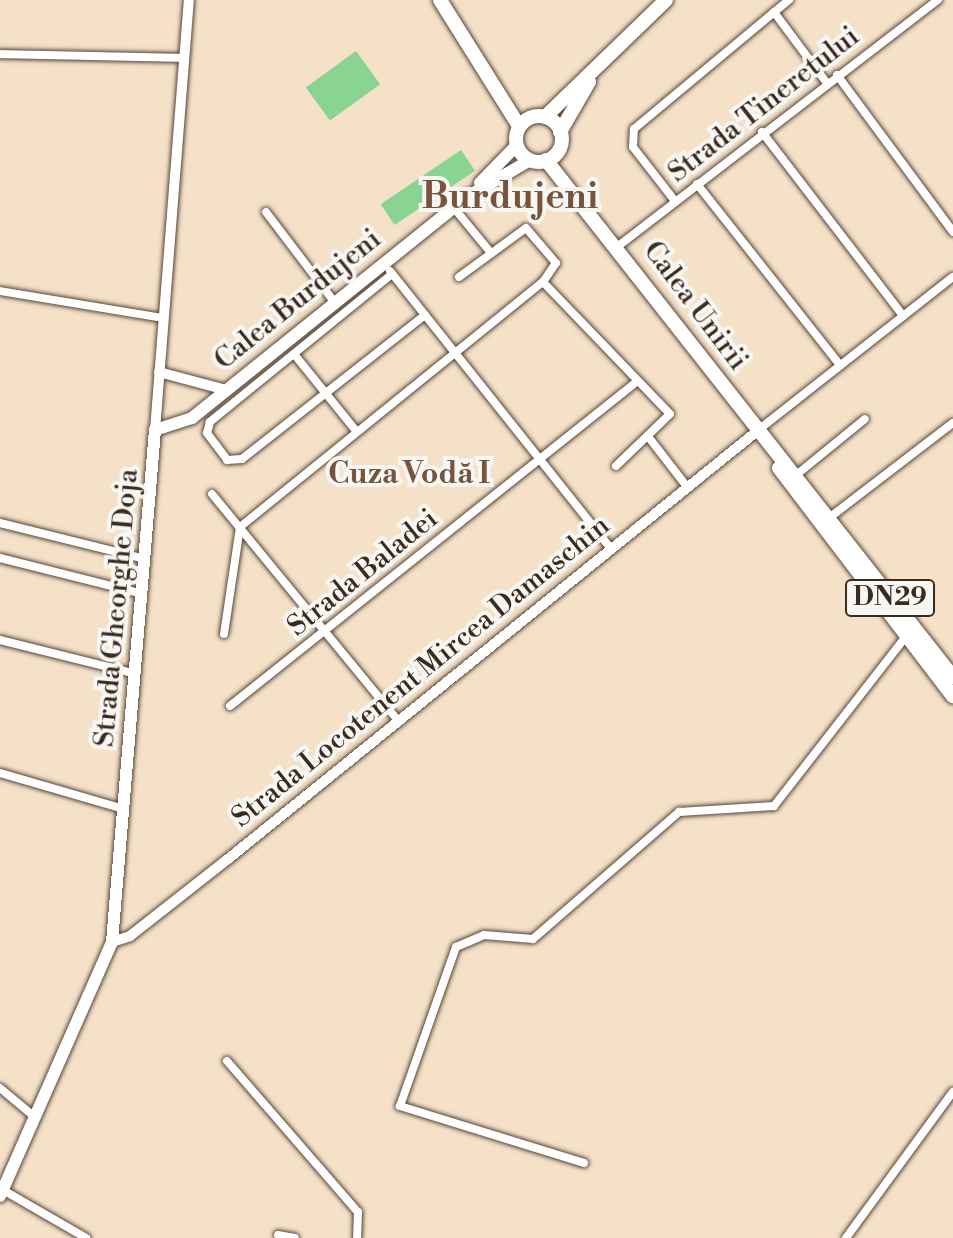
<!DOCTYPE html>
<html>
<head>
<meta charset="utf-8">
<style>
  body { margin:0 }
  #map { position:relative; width:953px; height:1238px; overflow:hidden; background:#f4e1c8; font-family:"Libre Bodoni",serif }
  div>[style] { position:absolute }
  .green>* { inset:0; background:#89d490; transform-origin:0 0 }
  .roads { filter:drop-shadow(0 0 2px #574538) drop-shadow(0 0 2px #574538) }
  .minor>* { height:8px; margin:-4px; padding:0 4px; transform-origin:4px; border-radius:4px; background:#fff }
  .tertiary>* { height:10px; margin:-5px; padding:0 5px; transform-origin:5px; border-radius:5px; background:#fff }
  .secondary>* { height:12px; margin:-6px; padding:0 6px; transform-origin:6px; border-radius:6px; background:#fff }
  .primary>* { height:14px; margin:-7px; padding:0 7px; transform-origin:7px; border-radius:7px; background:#fff }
  .primary>.ring { margin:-7px; padding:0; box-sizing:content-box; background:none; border:14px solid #fff; border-radius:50% }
  span { translate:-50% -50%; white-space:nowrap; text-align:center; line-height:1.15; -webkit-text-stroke:8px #f6f6f2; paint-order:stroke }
  .shield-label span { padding:2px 6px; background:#f6f6f2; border:2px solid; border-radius:6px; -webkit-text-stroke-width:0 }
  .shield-label { font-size:26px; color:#3b2a1e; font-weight:700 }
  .street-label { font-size:28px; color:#3b2a1e }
  .neighbourhood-label { font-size:30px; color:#78543d; font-weight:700 }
  .district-label { font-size:36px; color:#78543d; font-weight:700 }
</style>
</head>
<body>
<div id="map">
  <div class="green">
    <div style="left:356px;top:51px;width:41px;height:62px;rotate:54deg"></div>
    <div style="left:461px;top:150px;width:25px;height:97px;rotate:56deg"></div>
  </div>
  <div class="roads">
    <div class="minor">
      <div style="left:774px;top:12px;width:89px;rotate:53.3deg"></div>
      <div style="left:0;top:54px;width:184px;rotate:1.2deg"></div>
      <div style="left:837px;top:75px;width:195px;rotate:53.5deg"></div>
      <div style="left:762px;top:132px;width:232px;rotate:52.5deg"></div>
      <div style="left:697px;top:184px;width:231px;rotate:51.7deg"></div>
      <div style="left:675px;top:201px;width:68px;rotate:-127.9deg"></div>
      <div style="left:633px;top:147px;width:18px;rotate:-87deg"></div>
      <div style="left:634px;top:129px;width:202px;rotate:-39.8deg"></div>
      <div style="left:454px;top:208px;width:58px;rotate:50.6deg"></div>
      <div style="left:266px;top:212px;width:114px;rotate:52.8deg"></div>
      <div style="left:617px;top:247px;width:405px;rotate:-37.6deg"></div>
      <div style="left:390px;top:271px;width:355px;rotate:51.5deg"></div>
      <div style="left:392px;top:274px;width:235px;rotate:140.9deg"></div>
      <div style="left:210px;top:422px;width:11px;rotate:105deg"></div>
      <div style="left:207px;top:433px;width:34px;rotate:53deg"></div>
      <div style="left:227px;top:460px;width:15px;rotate:-4deg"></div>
      <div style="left:242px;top:459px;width:233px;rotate:-38.2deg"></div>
      <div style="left:543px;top:282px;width:183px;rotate:46.1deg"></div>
      <div style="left:670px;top:414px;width:75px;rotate:136.1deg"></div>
      <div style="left:0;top:291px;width:165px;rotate:9.4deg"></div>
      <div style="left:294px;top:354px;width:100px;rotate:51.1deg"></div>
      <div style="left:757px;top:431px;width:249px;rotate:-38.2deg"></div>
      <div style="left:650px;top:439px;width:62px;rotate:52.2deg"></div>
      <div style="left:795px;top:476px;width:90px;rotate:-39.2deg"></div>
      <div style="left:212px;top:494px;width:295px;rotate:50.6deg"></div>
      <div style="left:829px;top:518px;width:156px;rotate:-37.5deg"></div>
      <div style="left:0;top:523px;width:150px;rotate:13.9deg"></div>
      <div style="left:0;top:558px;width:147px;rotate:14.1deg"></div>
      <div style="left:224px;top:634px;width:108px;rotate:-81.5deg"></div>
      <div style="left:240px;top:527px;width:390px;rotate:-39deg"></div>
      <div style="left:543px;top:282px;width:23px;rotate:-56deg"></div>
      <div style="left:556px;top:263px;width:46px;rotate:-130.6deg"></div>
      <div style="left:526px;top:228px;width:83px;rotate:143.8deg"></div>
      <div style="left:0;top:640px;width:140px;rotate:14deg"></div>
      <div style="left:230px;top:706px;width:517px;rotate:-38.56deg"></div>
      <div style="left:0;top:773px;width:129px;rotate:16.2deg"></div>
      <div style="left:227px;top:1061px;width:200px;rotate:49.1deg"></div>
      <div style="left:358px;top:1212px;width:26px;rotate:92deg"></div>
      <div style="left:0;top:1088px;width:47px;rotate:39.8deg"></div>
      <div style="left:584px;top:1163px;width:193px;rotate:-162.8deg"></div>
      <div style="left:400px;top:1106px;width:169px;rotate:-70.6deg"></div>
      <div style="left:456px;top:947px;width:30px;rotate:-23deg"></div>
      <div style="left:484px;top:935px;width:49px;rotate:4.7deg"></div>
      <div style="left:533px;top:939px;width:194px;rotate:-41deg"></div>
      <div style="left:679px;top:812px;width:95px;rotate:-3.6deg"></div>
      <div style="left:774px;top:806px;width:218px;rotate:-52.1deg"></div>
      <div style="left:3px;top:1190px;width:96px;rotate:30deg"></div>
      <div style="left:278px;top:1235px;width:17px;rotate:10deg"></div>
      <div style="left:846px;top:1238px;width:181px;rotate:-53.8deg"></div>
    </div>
    <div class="tertiary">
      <div style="left:159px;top:372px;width:69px;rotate:15deg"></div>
      <div style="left:155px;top:430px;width:431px;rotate:-85.5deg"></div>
      <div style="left:112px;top:942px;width:19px;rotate:-18deg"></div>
      <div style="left:130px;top:936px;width:125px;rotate:-38.2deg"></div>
      <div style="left:228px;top:859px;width:679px;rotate:-38.96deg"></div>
    </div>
    <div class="secondary">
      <div style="left:480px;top:183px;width:53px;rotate:-45.8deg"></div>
      <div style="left:0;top:1196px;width:278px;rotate:-66.2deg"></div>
      <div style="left:112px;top:942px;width:514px;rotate:-85.2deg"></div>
      <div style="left:155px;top:430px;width:39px;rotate:-18deg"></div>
      <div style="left:192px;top:418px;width:353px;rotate:-38.8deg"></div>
      <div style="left:467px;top:197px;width:73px;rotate:-30.4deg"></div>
    </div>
    <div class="primary">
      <div style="left:440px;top:0;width:149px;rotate:57.9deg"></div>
      <div class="ring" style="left:516px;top:116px;width:32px;height:32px"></div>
      <div style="left:545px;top:117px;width:168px;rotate:-44deg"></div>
      <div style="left:560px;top:132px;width:58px;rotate:-59.9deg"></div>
      <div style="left:546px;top:160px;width:658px;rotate:51.79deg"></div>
      <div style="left:779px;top:468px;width:287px;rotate:52.7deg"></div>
    </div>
  </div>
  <div class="shield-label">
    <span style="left:890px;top:598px">DN29</span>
  </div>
  <div class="street-label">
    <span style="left:764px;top:105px;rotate:-38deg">Strada Tineretului</span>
    <span style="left:298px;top:300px;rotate:-39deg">Calea Burdujeni</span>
    <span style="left:695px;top:306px;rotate:53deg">Calea Unirii</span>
    <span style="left:363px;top:573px;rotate:-39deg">Strada Baladei</span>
    <span style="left:117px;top:608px;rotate:-85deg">Strada Gheorghe Doja</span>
    <span style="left:421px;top:672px;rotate:-39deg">Strada Locotenent Mircea Damaschin</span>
  </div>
  <div class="neighbourhood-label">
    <span style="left:409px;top:474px">Cuza Vodă I</span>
  </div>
  <div class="district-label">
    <span style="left:510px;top:198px">Burdujeni</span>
  </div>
</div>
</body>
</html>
